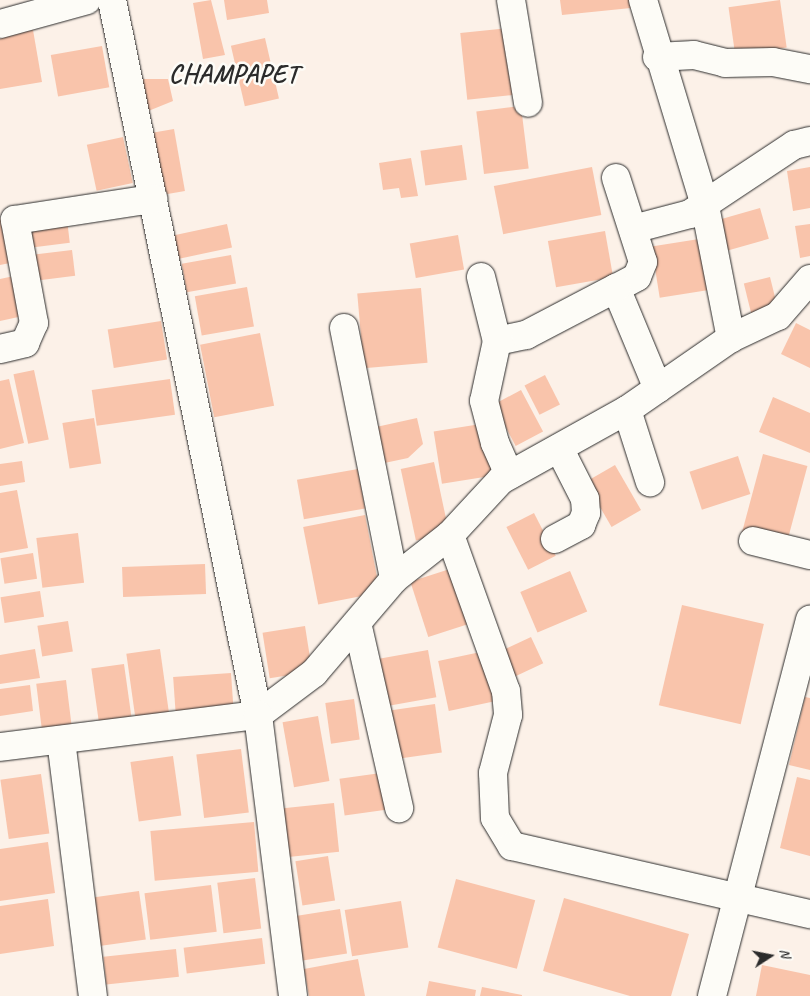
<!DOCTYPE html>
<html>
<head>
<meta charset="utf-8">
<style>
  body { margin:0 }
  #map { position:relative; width:810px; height:996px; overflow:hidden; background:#fcf1e8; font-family:Caveat,sans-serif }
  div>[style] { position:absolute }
  .building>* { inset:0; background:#f9c4ab; transform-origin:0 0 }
  .roads { filter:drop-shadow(0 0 1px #2b2b2b) drop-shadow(0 0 1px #2b2b2b) }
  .minor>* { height:28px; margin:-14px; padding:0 14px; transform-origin:14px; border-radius:14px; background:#fdfcf7 }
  span { translate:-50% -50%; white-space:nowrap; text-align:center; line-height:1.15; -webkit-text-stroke:5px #fdfcf7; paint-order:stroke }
  .district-label { font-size:26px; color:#2b2b2b; font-weight:700; letter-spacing:1px }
  .north { position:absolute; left:745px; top:931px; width:50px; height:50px; -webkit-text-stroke:4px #fdfcf7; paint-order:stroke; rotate:79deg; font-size:14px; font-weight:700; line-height:20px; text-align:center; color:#2b2b2b }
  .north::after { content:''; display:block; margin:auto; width:18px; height:22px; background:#2b2b2b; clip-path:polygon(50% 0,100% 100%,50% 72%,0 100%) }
</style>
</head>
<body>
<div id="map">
  <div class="building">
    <div style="clip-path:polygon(211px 0,225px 55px,203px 59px,193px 3px)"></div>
    <div style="clip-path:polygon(224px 0,267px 0,269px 13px,227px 20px)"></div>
    <div style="clip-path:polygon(560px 0,630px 0,631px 8px,562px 15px)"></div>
    <div style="left:780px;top:0;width:48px;height:52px;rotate:82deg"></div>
    <div style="left:509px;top:28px;width:67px;height:49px;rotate:84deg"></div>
    <div style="clip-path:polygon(33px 30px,42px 82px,0 89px,0 36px)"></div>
    <div style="left:265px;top:38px;width:62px;height:35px;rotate:77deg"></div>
    <div style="left:102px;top:46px;width:42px;height:52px;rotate:80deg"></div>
    <div style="clip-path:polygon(137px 79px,168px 79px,173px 101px,136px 116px)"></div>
    <div style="left:521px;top:106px;width:63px;height:45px;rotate:83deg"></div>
    <div style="left:174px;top:129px;width:63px;height:22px;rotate:80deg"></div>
    <div style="left:123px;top:137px;width:47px;height:37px;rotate:78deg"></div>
    <div style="left:462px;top:145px;width:35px;height:42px;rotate:82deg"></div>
    <div style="clip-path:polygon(411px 158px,418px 196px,401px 198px,399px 188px,383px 190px,379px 163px)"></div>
    <div style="left:592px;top:167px;width:49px;height:100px;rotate:79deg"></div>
    <div style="clip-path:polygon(810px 167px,810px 208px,793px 211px,787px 171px)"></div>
    <div style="left:760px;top:208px;width:32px;height:50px;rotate:74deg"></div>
    <div style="clip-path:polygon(5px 217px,15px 262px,0 265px,0 218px)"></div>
    <div style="left:67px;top:220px;width:23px;height:44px;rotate:83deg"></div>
    <div style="left:227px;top:224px;width:24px;height:54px;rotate:78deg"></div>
    <div style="clip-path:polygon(810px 224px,810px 256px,800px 258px,795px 226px)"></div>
    <div style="left:605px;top:231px;width:47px;height:58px;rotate:80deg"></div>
    <div style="left:458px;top:235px;width:35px;height:49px;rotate:80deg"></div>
    <div style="left:699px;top:239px;width:52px;height:48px;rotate:81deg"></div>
    <div style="left:72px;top:250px;width:26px;height:42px;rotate:83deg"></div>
    <div style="left:231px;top:255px;width:29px;height:50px;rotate:80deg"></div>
    <div style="clip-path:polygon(14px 276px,23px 316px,0 321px,0 279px)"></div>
    <div style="left:770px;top:277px;width:37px;height:27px;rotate:76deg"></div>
    <div style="left:247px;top:287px;width:40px;height:53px;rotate:80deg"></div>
    <div style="left:421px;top:288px;width:75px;height:64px;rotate:85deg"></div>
    <div style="left:161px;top:321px;width:39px;height:54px;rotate:81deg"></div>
    <div style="clip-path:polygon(796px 323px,810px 330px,810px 368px,781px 354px)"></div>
    <div style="left:260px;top:333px;width:74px;height:61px;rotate:79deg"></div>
    <div style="left:34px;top:370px;width:71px;height:21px;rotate:78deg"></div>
    <div style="left:545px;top:375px;width:33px;height:23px;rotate:63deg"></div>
    <div style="clip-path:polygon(9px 379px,24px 443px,0 449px,0 381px)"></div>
    <div style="left:170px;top:379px;width:36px;height:79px;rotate:82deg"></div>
    <div style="left:521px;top:390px;width:47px;height:31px;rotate:62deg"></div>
    <div style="clip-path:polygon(773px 397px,810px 413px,810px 453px,759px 432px)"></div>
    <div style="left:94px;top:418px;width:46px;height:32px;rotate:81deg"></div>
    <div style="clip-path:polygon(417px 418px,423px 444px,408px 458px,375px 465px,367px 429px)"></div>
    <div style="left:487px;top:423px;width:53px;height:54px;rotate:81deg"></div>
    <div style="left:763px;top:454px;width:46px;height:81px;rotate:15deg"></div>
    <div style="left:738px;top:456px;width:40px;height:51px;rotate:72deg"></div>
    <div style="clip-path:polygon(22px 461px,25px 482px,0 486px,0 464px)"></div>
    <div style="left:434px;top:462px;width:73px;height:34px;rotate:78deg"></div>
    <div style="left:615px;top:465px;width:52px;height:34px;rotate:60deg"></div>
    <div style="left:358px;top:469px;width:40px;height:62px;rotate:80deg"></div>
    <div style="clip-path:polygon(17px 490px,28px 548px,0 553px,0 493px)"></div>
    <div style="left:534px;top:513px;width:48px;height:31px;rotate:63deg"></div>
    <div style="left:365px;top:515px;width:79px;height:63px;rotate:79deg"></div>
    <div style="left:78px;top:533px;width:50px;height:42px;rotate:83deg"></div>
    <div style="left:33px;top:553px;width:26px;height:33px;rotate:81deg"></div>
    <div style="left:205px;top:564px;width:30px;height:83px;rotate:88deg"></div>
    <div style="left:456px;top:567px;width:58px;height:48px;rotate:72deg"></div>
    <div style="left:570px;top:571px;width:44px;height:54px;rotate:67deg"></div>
    <div style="left:40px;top:591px;width:26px;height:40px;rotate:81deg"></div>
    <div style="left:682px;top:605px;width:84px;height:103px;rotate:13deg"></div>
    <div style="left:68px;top:621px;width:31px;height:31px;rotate:81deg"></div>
    <div style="left:305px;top:626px;width:46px;height:43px;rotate:81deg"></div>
    <div style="left:531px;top:637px;width:29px;height:33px;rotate:65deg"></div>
    <div style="clip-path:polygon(35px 649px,40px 678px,0 684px,0 655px)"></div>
    <div style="left:160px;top:649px;width:64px;height:34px;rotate:82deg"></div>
    <div style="left:428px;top:650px;width:48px;height:54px;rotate:80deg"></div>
    <div style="left:490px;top:650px;width:51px;height:53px;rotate:78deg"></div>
    <div style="left:124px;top:664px;width:53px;height:33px;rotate:82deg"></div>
    <div style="left:231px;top:673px;width:40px;height:58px;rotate:86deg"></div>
    <div style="left:66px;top:680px;width:57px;height:30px;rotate:83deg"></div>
    <div style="clip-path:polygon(30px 685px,33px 711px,0 716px,0 689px)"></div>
    <div style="clip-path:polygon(805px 697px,810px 698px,810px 770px,789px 765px)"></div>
    <div style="left:354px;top:699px;width:41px;height:29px;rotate:82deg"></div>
    <div style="left:435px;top:704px;width:49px;height:53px;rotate:82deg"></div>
    <div style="left:318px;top:716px;width:66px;height:36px;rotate:80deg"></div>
    <div style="left:241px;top:749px;width:64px;height:45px;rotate:83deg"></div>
    <div style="left:173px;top:756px;width:60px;height:43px;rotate:82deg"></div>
    <div style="left:388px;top:772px;width:37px;height:49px;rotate:82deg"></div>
    <div style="left:41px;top:774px;width:60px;height:41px;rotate:82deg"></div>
    <div style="clip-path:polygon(797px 777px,810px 780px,810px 856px,780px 848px)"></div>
    <div style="left:334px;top:803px;width:49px;height:51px;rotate:84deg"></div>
    <div style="left:254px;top:822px;width:50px;height:104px;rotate:85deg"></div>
    <div style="clip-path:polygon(48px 842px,55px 893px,0 901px,0 849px)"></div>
    <div style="left:328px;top:856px;width:45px;height:33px;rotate:81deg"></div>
    <div style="left:255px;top:878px;width:51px;height:38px;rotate:83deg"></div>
    <div style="left:456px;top:879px;width:82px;height:71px;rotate:15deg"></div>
    <div style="left:211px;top:885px;width:47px;height:67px;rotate:83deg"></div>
    <div style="left:139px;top:891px;width:49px;height:52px;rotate:82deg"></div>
    <div style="clip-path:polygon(564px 898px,689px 934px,671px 996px,630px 996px,543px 971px)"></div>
    <div style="clip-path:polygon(48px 899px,54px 946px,0 954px,0 906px)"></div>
    <div style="left:401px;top:901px;width:47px;height:57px;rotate:81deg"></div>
    <div style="left:340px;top:909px;width:45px;height:48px;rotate:81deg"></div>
    <div style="left:262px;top:938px;width:26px;height:79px;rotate:83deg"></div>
    <div style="left:176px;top:949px;width:28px;height:73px;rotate:84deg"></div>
    <div style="clip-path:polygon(358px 959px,365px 996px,309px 996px,304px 969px)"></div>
    <div style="clip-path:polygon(762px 965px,810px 975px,810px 996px,756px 996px)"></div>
    <div style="clip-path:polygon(429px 981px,476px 990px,475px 996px,426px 996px)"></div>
    <div style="clip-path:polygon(482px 987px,522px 995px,522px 996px,480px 996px)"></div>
  </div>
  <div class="roads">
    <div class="minor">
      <div style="left:112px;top:0;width:730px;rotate:78.46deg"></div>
      <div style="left:258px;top:715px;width:70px;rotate:-36.9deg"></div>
      <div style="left:314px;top:673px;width:123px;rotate:-49.6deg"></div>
      <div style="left:394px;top:579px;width:71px;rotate:-38.2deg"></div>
      <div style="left:450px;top:535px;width:75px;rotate:-47.2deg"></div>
      <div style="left:501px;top:480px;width:144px;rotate:-29.1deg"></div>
      <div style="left:627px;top:410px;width:126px;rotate:-34.7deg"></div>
      <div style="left:731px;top:338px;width:52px;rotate:-25.1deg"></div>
      <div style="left:778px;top:316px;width:49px;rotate:-49.1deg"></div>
      <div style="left:511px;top:0;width:104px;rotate:80.6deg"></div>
      <div style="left:643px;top:0;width:215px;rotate:73.2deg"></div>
      <div style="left:705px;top:206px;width:135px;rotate:78.9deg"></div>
      <div style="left:0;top:24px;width:90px;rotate:-15.4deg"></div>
      <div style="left:657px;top:57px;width:37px;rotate:-3deg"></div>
      <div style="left:694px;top:55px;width:32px;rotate:14deg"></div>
      <div style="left:725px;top:63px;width:48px;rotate:-1.2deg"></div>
      <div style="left:773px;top:62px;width:38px;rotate:11deg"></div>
      <div style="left:616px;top:178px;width:88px;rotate:72.2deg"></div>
      <div style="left:643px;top:262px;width:16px;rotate:112deg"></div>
      <div style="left:637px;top:277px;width:24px;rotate:152deg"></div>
      <div style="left:616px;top:288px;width:109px;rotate:67.4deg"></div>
      <div style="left:633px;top:229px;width:59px;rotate:-14.7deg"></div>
      <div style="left:690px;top:214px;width:125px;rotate:-33.6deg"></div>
      <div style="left:794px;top:145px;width:16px;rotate:-14deg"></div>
      <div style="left:481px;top:277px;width:66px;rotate:76deg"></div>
      <div style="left:497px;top:341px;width:61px;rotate:102.2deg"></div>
      <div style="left:484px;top:401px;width:43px;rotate:75.3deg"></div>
      <div style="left:495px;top:443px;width:35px;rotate:66deg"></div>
      <div style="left:344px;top:328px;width:256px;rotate:78.7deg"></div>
      <div style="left:497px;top:341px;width:30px;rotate:-12deg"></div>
      <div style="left:526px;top:335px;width:102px;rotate:-27.6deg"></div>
      <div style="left:0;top:349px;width:26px;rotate:-13deg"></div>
      <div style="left:25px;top:343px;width:22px;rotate:-66deg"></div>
      <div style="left:34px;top:323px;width:105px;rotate:-100.5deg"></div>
      <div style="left:15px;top:220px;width:140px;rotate:-8.7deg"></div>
      <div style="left:627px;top:410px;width:76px;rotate:72.3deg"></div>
      <div style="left:450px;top:535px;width:166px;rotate:70.3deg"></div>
      <div style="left:506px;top:691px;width:24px;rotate:85deg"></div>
      <div style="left:508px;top:715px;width:60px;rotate:104.5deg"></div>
      <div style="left:493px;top:773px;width:45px;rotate:87.5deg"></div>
      <div style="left:495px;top:818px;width:33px;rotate:59deg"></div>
      <div style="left:512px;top:846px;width:306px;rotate:12.9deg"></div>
      <div style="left:555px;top:539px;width:30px;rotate:-28deg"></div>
      <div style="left:581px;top:525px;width:13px;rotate:-67deg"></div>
      <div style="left:586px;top:513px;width:14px;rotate:-94deg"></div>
      <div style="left:585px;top:499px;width:57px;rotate:-117deg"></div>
      <div style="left:753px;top:541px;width:59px;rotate:13.8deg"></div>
      <div style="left:358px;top:627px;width:186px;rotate:77.2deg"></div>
      <div style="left:61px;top:740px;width:258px;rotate:82.9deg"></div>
      <div style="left:0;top:747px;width:260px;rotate:-7.1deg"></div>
      <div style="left:258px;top:715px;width:283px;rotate:82.9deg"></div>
      <div style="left:712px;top:996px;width:389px;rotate:-75.4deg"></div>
    </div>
  </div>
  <div class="district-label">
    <span style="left:234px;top:74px">CHAMPAPET</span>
  </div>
  <div class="north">N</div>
</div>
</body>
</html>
